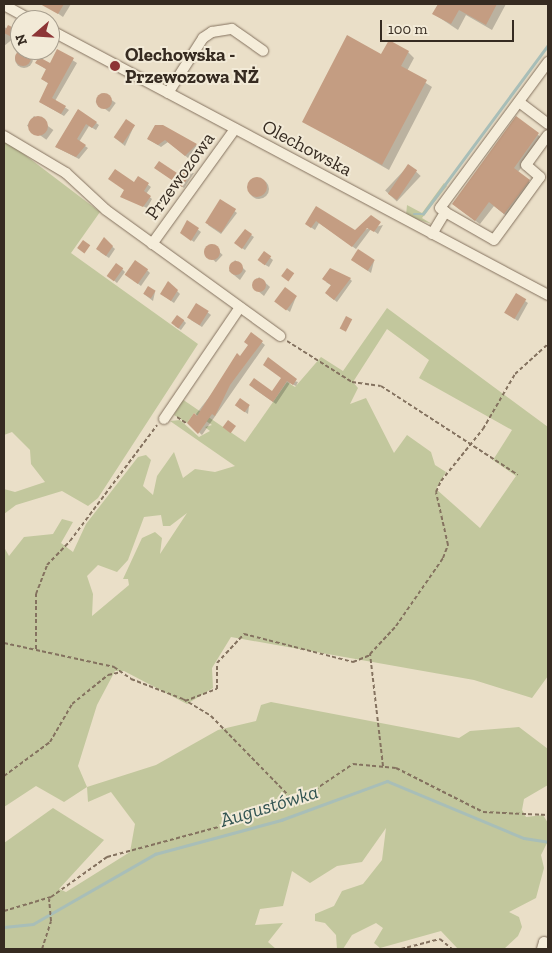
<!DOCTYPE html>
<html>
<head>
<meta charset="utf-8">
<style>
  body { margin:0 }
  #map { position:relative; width:552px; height:953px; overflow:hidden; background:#eadfc8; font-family:"Zilla Slab",serif }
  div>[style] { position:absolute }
  .green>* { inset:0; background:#c2c79d }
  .shadow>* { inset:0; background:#0003; transform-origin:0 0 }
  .round { border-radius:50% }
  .stream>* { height:2.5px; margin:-1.25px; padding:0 1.25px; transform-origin:1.25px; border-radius:1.25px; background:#a8beb8 }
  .building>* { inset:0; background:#c49d82; transform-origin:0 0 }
  .path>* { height:2px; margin-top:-1px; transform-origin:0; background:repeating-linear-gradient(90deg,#84725f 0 4px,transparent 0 6.5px) }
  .roads { filter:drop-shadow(0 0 1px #84725f) drop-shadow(0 0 1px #84725f) }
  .minor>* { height:10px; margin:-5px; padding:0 5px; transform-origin:5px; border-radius:5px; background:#f5edda }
  .dots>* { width:14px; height:14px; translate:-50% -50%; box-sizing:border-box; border:2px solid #f2ead7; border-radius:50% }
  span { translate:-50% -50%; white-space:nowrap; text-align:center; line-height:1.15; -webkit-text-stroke:4px #f2ead7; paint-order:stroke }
  .poi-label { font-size:19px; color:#362b21; font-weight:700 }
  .left { translate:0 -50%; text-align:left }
  .street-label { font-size:19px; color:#362b21 }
  .water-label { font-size:20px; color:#325452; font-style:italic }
  .frame { position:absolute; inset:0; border:5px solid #362b21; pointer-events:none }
  .north { position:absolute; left:10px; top:10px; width:50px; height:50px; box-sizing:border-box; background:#f2ead7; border:1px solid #a79e8e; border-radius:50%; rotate:251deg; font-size:14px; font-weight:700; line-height:20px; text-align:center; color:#362b21 }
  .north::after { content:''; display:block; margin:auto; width:18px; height:22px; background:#8d3536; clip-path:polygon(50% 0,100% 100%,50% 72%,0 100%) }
  .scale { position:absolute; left:380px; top:20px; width:134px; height:22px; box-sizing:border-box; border:2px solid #362b21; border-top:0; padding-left:6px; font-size:15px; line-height:18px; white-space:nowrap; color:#362b21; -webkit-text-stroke:4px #f2ead7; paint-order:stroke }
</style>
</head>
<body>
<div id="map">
  <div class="green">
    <div style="clip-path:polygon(4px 139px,100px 212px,71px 253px,198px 344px,98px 498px,88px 506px,62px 491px,16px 505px,4px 514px,4px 489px,15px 492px,45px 482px,31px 464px,30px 450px,12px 432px,4px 435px)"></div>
    <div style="clip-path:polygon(444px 183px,447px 186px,422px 218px,432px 224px,406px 216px,407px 205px,422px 213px)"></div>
    <div style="clip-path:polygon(evenodd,387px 308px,548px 427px,548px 676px,532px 698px,474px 680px,231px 637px,212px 668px,213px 688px,187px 704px,124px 671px,115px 671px,97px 705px,78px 766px,87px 787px,156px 765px,218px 730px,256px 721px,261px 705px,271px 702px,459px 738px,470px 731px,519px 727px,548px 749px,548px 785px,524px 799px,522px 810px,526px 817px,543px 815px,548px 823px,548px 841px,541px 855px,544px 868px,536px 898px,509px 912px,519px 917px,522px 927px,518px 936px,504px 949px,458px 949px,441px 931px,380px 948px,374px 943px,383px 928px,376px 923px,352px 935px,343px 949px,337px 949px,336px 935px,325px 923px,315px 921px,315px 914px,334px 906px,342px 891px,363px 884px,382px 860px,386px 828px,362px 862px,337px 866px,310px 883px,292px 871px,283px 906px,260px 909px,255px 925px,283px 923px,268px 942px,276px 949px,4px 949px,4px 843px,53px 808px,104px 840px,59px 889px,66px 892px,130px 852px,135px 824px,111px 792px,88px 802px,87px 787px,64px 802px,36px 786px,4px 807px,4px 547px,9px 556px,24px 537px,53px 534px,62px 519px,73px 522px,61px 543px,73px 552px,86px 524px,138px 457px,146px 455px,151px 460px,143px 486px,153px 495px,157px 476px,174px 452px,183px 478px,195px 469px,215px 472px,235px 466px,170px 421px,180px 420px,199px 437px,210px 431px,205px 427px,212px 425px,194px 413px,187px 423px,174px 415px,182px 399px,245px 442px,287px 382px,295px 387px,321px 357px,343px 371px,387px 308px,387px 329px,429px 360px,419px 378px,512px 430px,493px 460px,516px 476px,480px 528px,436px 489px,446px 472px,435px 465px,431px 452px,407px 435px,394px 453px,366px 398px,350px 404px,358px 388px,353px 382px,387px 329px,387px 308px,187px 513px,160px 554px,162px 538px,155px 532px,142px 538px,123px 579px,128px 579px,129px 585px,92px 616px,93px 594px,87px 576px,98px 565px,117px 572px,128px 560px,144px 517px,161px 515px,163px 526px,170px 526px,187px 513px)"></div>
  </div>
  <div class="shadow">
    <div style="clip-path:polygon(52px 4px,71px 4px,63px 17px,50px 8px)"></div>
    <div style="clip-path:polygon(439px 4px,506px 4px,492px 30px,466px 15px,458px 30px,434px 14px)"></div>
    <div style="clip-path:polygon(4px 27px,19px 34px,4px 46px)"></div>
    <div class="round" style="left:15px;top:50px;width:18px;height:18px"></div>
    <div style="clip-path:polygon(58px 51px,77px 63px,55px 101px,69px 110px,64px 116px,40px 102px,49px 84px,42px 79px,47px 70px,37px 63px,50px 65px)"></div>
    <div style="clip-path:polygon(408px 52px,414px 58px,407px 71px,432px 87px,389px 170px,303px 121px,382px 55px)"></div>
    <div style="left:102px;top:93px;width:17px;height:11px;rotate:36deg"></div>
    <div style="clip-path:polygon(78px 110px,99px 125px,96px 130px,89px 126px,79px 142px,88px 148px,79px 159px,56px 147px)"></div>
    <div style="left:34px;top:116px;width:24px;height:12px;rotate:36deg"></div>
    <div style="clip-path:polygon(517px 118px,543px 139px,518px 172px,533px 185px,509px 218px,494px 206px,480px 224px,458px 208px)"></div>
    <div style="clip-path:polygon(134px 126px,125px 146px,115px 138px)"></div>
    <div style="clip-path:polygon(155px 126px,196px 145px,198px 148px,188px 158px,168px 142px,161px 147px,148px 139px)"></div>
    <div style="left:409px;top:165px;width:16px;height:35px;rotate:43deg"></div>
    <div style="clip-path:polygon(158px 170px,177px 175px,194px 173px,184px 188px)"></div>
    <div style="clip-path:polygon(139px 178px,151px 187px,146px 194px,152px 199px,147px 208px,123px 197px)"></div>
    <div class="round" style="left:249px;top:179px;width:20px;height:20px"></div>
    <div style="clip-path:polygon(221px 201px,237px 213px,221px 234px,208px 225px)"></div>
    <div style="clip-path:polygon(317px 208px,355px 232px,383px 225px,378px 234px,371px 229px,356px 249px,319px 223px,315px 230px,309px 226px)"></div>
    <div style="clip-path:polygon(188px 222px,201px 232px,194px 242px,182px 233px)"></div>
    <div style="clip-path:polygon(251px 235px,254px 237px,245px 250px,239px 246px)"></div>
    <div style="clip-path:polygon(104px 239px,115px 249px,109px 258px,100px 252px)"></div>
    <div style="left:211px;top:244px;width:16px;height:10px;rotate:43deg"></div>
    <div style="clip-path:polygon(264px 253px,273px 260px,269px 267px,262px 263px)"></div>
    <div style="clip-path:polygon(235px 260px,246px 271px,240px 280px,229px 271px)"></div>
    <div style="clip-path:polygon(374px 261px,371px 273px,355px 262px)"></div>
    <div style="clip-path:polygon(122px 269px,125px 272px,117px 283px,111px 278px)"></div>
    <div style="clip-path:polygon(147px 270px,150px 273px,141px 286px,129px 277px)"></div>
    <div style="clip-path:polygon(259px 277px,270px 287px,264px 296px,253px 287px)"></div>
    <div style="clip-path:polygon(350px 279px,352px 281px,337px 302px,329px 296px,332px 286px,326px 282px)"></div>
    <div style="clip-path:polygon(169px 283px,180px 294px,174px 303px,164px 296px)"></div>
    <div style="clip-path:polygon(155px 292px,153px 301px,144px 294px)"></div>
    <div style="clip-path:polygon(516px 295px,528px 303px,518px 321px,509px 315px)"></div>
    <div style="clip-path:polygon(296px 297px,290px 312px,279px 304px)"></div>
    <div style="clip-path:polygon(197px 304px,211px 315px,202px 327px,191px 320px)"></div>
    <div style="clip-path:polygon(183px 320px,186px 323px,181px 330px,175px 326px)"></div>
    <div style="clip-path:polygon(251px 334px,265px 345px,202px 435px,189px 423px,249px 346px)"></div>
    <div style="clip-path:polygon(283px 378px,298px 382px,296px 386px,290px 383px,276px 404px,253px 388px,272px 393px)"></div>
    <div style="clip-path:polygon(249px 406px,248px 414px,239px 408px)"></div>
  </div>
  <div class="stream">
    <div style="left:414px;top:214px;width:9px"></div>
    <div style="left:423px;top:214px;width:210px;rotate:-53.5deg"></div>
    <div style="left:4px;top:927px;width:29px;rotate:-6deg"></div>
    <div style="left:33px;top:924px;width:141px;rotate:-29.8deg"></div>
    <div style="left:155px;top:854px;width:131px;rotate:-15.1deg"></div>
    <div style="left:281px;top:820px;width:113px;rotate:-20.2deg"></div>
    <div style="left:387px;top:781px;width:148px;rotate:22.6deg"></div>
    <div style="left:524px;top:838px;width:24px;rotate:9deg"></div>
  </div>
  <div class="building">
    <div style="clip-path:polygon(40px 4px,64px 4px,58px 14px)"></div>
    <div style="clip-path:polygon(438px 4px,497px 4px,486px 25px,459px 10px,451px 24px,432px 14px)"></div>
    <div style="left:8px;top:25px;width:11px;height:9px;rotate:27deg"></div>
    <div style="clip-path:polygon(347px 35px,381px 54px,389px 40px,409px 51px,401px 66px,427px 80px,382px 165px,302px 122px)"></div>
    <div style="clip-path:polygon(57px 49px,74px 58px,52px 98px,66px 106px,61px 114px,39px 102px,48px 83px,41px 79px,46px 69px,35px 63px,39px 57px,50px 63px)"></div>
    <div class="round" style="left:15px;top:50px;width:16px;height:16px"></div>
    <div class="round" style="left:96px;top:93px;width:16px;height:16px"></div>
    <div style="clip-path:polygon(78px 109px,97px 122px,92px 128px,86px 124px,77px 139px,86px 145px,76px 157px,55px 147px)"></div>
    <div class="round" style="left:28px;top:116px;width:20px;height:20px"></div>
    <div style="clip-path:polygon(516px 116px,539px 133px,514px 168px,530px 180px,504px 214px,489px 202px,475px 221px,452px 204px)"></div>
    <div style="left:126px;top:119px;width:11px;height:22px;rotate:34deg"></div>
    <div style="clip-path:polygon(155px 125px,163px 125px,197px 144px,185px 156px,165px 140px,158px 145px,147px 139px)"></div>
    <div style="clip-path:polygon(159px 161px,177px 173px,185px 165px,193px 170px,182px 187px,154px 168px)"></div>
    <div style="left:408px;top:164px;width:11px;height:36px;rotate:34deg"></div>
    <div style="clip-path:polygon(115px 169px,134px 182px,138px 176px,149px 183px,144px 191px,151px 196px,143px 207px,120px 197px,124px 190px,108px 179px)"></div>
    <div class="round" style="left:247px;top:177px;width:20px;height:20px"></div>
    <div style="left:220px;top:199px;width:19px;height:28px;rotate:32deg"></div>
    <div style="clip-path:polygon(316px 206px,355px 230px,371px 215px,381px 222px,374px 232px,367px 228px,352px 247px,316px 221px,311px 228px,305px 224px)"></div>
    <div style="clip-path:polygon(187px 220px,199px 228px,191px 241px,180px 233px)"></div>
    <div style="clip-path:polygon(245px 229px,252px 234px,242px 249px,234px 243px)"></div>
    <div style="clip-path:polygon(104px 237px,113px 246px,106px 256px,96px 249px)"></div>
    <div style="left:83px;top:240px;width:9px;height:10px;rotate:36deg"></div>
    <div class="round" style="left:204px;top:244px;width:16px;height:16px"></div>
    <div style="left:358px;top:249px;width:20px;height:13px;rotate:33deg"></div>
    <div style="left:264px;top:251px;width:9px;height:11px;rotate:36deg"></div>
    <div style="left:135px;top:260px;width:16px;height:18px;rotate:35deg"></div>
    <div class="round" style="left:229px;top:261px;width:14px;height:14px"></div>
    <div style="left:116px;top:263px;width:9px;height:16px;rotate:36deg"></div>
    <div style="left:287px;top:268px;width:9px;height:10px;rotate:36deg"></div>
    <div style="clip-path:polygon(330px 268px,351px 278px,334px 300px,325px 293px,331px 285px,322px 279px)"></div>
    <div class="round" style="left:252px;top:278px;width:14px;height:14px"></div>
    <div style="clip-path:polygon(168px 281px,178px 290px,171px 301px,160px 294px)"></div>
    <div style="left:148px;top:286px;width:9px;height:9px;rotate:32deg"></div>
    <div style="left:285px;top:287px;width:15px;height:18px;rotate:37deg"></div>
    <div style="left:516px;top:293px;width:12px;height:23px;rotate:31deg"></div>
    <div style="left:196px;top:303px;width:15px;height:17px;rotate:32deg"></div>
    <div style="left:177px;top:315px;width:9px;height:10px;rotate:36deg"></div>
    <div style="left:346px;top:316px;width:7px;height:14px;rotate:27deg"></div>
    <div style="clip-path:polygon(251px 332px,263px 341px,230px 385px,215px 416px,212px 414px,198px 434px,187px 423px,194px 413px,197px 416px,237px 353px,240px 356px,248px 345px,244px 342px)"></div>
    <div style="clip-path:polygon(268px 357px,297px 379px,293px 385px,287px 381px,273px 402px,249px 385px,254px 378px,272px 391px,281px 378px,263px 365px)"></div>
    <div style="left:240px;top:398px;width:12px;height:9px;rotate:35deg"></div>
    <div style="left:228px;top:420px;width:10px;height:9px;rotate:37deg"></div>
  </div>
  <div class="path">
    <div style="left:287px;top:341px;width:77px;rotate:32.2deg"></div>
    <div style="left:352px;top:382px;width:29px;rotate:8deg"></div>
    <div style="left:381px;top:386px;width:163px;rotate:33deg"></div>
    <div style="left:177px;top:417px;width:11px;rotate:34deg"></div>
    <div style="left:4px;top:643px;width:113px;rotate:12.3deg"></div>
    <div style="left:114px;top:667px;width:21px;rotate:35deg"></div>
    <div style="left:131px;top:679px;width:56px;rotate:21deg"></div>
    <div style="left:183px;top:699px;width:33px;rotate:31deg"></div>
    <div style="left:211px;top:716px;width:113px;rotate:45.7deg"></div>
    <div style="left:36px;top:649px;width:55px;rotate:-90deg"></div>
    <div style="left:36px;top:594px;width:31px;rotate:-69deg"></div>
    <div style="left:47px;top:565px;width:33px;rotate:-46deg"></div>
    <div style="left:70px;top:541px;width:145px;rotate:-53.1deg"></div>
    <div style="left:185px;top:701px;width:34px;rotate:-21deg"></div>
    <div style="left:217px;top:689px;width:26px;rotate:-90deg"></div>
    <div style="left:217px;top:663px;width:40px;rotate:-47deg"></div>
    <div style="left:244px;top:634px;width:113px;rotate:14.4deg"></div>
    <div style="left:353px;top:662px;width:18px;rotate:-22deg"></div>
    <div style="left:383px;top:766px;width:113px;rotate:-96.6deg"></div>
    <div style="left:370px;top:654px;width:38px;rotate:-47deg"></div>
    <div style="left:396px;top:626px;width:83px;rotate:-55.3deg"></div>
    <div style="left:443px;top:558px;width:14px;rotate:-69deg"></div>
    <div style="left:448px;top:545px;width:54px;rotate:-102.8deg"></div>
    <div style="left:436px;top:492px;width:12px;rotate:-66deg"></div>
    <div style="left:441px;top:481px;width:67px;rotate:-51.1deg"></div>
    <div style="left:483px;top:429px;width:64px;rotate:-59.8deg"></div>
    <div style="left:515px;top:374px;width:45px;rotate:-42.3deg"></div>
    <div style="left:4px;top:776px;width:57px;rotate:-36.5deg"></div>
    <div style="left:50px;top:742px;width:44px;rotate:-59.9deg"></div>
    <div style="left:72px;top:704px;width:46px;rotate:-38.9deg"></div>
    <div style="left:108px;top:675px;width:14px;rotate:-12deg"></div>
    <div style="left:4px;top:911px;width:49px;rotate:-16.6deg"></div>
    <div style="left:51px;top:897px;width:69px;rotate:-35.5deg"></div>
    <div style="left:107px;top:857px;width:126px;rotate:-15.1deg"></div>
    <div style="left:229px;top:824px;width:63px;rotate:-25.3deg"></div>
    <div style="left:286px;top:797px;width:18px"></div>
    <div style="left:304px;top:797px;width:59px;rotate:-34deg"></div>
    <div style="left:353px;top:764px;width:43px;rotate:5.3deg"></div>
    <div style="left:396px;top:768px;width:97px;rotate:26.8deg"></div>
    <div style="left:483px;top:812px;width:65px;rotate:2.6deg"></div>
    <div style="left:42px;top:949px;width:29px;rotate:-72deg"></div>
    <div style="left:51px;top:921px;width:22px;rotate:-95deg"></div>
    <div style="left:401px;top:949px;width:40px;rotate:-14.4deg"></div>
    <div style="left:440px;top:939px;width:16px;rotate:40deg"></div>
  </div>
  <div class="roads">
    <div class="minor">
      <div style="left:4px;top:5px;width:31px;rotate:29deg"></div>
      <div style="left:50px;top:30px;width:564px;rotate:28.02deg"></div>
      <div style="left:168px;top:93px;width:65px;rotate:-57.5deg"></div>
      <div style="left:203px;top:38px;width:11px;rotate:-34deg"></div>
      <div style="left:212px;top:32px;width:20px;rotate:-9deg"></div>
      <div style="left:232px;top:29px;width:38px;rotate:35deg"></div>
      <div style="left:519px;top:102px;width:36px;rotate:37deg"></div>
      <div style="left:4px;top:136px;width:72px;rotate:30.8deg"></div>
      <div style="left:66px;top:173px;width:54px;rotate:42.8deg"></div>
      <div style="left:106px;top:210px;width:215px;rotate:35.9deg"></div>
      <div style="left:445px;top:212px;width:56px;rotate:29.7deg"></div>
      <div style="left:494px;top:240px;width:78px;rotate:-53.9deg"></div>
      <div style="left:540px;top:177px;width:18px;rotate:-139deg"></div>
      <div style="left:526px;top:165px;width:37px;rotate:-54deg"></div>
      <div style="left:432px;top:234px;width:26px;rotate:-59deg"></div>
      <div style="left:445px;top:212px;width:6px;rotate:-141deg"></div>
      <div style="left:440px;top:208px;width:182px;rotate:-53.5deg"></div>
      <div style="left:152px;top:244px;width:142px;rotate:-54.2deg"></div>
      <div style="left:164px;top:419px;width:135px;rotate:-55.8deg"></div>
      <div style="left:542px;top:949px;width:7px;rotate:-74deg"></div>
      <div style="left:544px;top:942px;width:4px;rotate:14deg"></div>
    </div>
  </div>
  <div class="dots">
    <div style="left:115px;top:66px;background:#8d3536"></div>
  </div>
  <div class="poi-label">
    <span class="left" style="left:125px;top:66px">Olechowska -<br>Przewozowa NŻ</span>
  </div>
  <div class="street-label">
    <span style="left:307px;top:148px;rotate:28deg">Olechowska</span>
    <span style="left:180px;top:176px;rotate:-54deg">Przewozowa</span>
  </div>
  <div class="water-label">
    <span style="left:269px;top:806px;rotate:-17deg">Augustówka</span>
  </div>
  <div class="frame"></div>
  <div class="north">N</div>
  <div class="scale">100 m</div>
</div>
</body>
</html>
